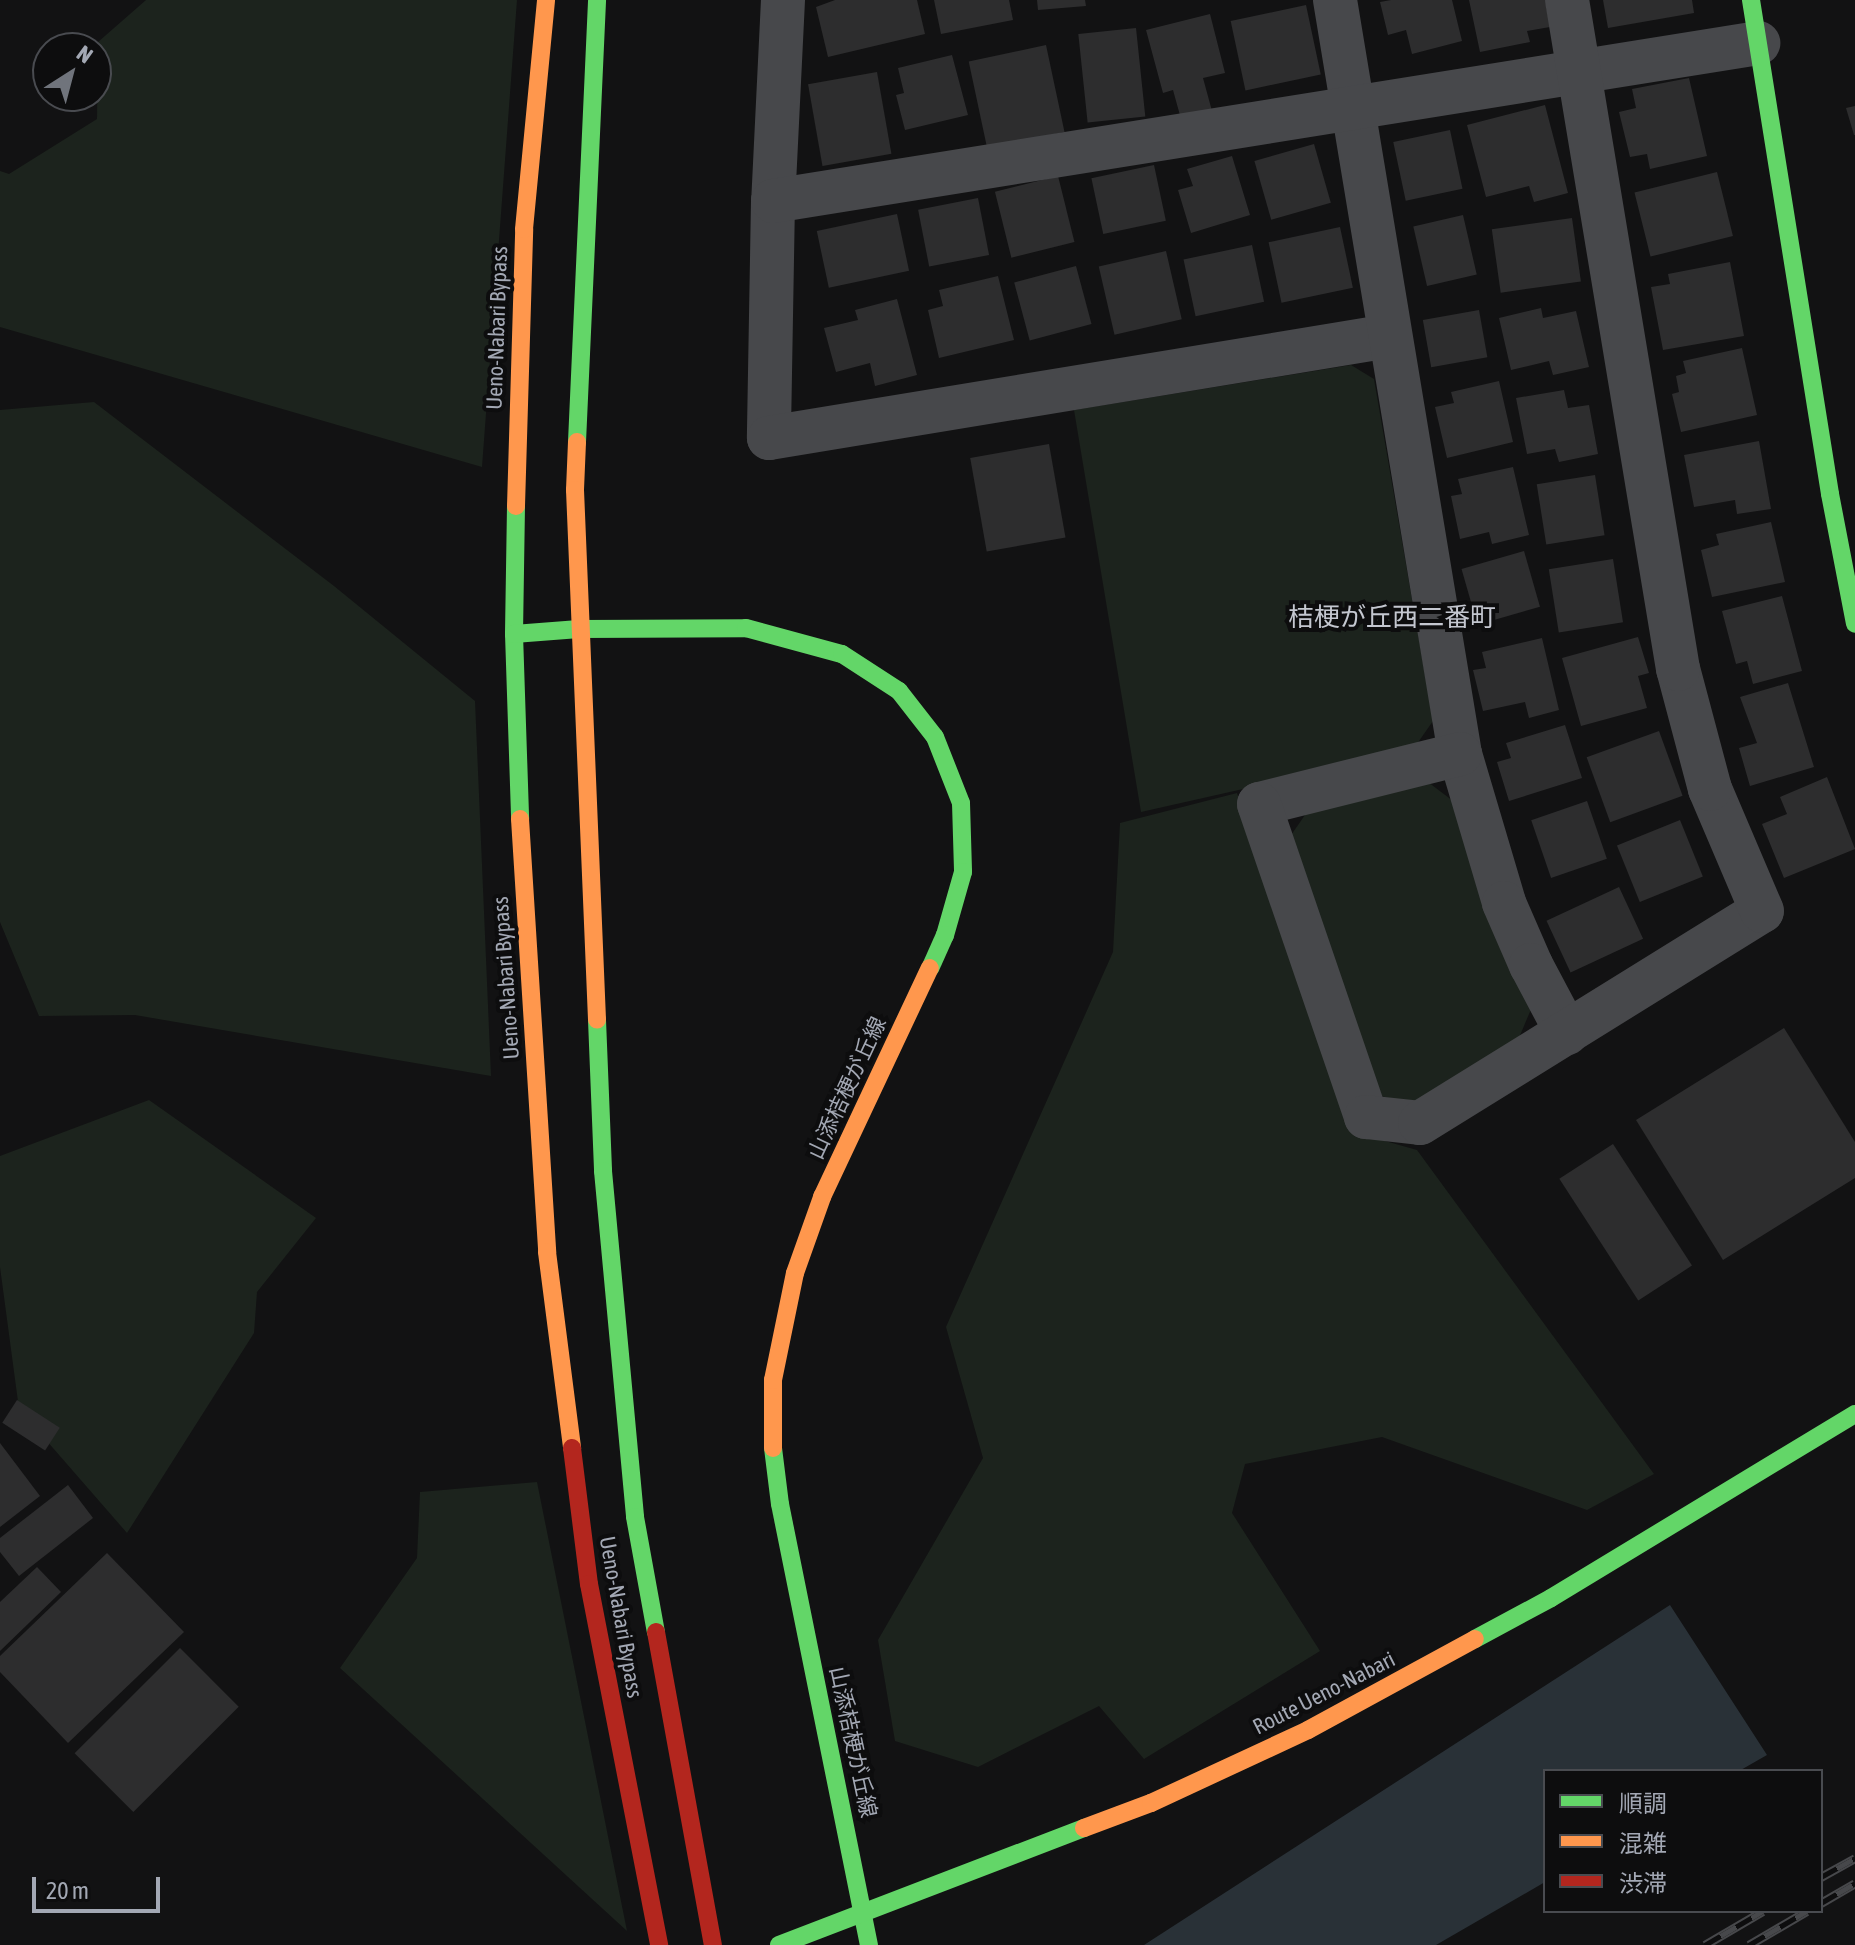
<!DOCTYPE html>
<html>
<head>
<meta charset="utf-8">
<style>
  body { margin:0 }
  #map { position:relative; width:1855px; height:1945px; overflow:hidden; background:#121213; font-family:"Asap Condensed","Noto Sans JP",sans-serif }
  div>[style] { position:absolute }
  .green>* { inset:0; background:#1c231d }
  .water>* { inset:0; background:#293137 }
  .building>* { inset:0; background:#2d2d2e; transform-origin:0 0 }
  .street>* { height:44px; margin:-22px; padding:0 22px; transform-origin:22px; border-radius:22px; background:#47484b }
  .fast>* { height:18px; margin:-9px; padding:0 9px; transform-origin:9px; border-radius:9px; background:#63d668 }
  .slow>* { height:18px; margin:-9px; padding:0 9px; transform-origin:9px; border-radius:9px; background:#ff974d }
  .jam>* { height:18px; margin:-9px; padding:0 9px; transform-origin:9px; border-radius:9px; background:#b3261e }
  .rail>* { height:9px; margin-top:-4.5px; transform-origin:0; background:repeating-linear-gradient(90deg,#0d0d0e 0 18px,#47484b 0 36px); box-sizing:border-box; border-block:2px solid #47484b }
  span { translate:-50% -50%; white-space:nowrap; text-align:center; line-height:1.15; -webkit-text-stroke:8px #0d0d0e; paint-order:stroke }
  .street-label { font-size:22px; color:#a3a8b4 }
  .quarter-label { font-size:26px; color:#c4c7d0 }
  .legend { position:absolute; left:1543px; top:1769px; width:280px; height:144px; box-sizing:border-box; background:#0d0d0e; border:2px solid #494b50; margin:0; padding:10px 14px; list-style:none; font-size:24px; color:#a3a8b4 }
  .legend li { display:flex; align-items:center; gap:16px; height:40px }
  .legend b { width:40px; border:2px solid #494b50 }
  .north { position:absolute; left:32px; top:32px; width:80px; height:80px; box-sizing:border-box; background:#0d0d0e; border:2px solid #494b50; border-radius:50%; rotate:36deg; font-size:22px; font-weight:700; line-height:32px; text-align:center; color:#a3a8b4 }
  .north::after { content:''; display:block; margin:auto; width:28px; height:36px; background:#70747c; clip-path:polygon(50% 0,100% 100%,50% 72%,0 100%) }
  .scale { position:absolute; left:32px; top:1877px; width:128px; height:36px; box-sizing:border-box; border:4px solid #a3a8b4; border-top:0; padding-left:10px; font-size:24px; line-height:28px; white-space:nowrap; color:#a3a8b4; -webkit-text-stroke:6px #0d0d0e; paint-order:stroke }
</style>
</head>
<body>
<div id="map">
  <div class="green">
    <div style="clip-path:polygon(146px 0,517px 0,482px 467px,0 327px,0 171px,9px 174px,97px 119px,98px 42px)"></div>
    <div style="clip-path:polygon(1351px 365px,1374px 379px,1433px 721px,1412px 751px,1141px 812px,1074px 410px)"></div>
    <div style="clip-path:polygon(94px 402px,334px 586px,475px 701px,491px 1076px,135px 1015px,39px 1016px,0 922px,0 410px)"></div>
    <div style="clip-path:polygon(1428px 782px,1453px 801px,1532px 1007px,1518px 1040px,1415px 1105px,1381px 1096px,1287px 841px,1307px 812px)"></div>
    <div style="clip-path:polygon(1237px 793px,1353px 1132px,1417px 1150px,1654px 1474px,1587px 1510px,1382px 1437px,1245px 1464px,1232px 1513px,1320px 1651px,1144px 1759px,1099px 1706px,978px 1767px,895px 1741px,878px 1640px,983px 1458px,946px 1327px,1113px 952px,1120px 823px)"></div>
    <div style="clip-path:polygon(149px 1100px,316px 1218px,257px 1292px,254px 1333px,127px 1533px,19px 1409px,0 1267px,0 1156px)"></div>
    <div style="clip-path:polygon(537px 1482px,627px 1931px,340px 1668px,417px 1558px,420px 1492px)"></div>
  </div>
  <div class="water">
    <div style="clip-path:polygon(1670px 1605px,1767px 1755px,1739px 1771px,1545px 1771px,1545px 1882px,1436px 1945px,1144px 1945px)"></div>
  </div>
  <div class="building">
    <div style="clip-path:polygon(835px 0,917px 0,925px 34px,828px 57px,816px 7px)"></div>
    <div style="clip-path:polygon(934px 0,1009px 0,1013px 20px,941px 34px)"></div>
    <div style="clip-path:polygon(1037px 0,1085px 0,1086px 6px,1038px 10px)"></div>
    <div style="clip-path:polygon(1391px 0,1452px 0,1462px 41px,1412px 54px,1406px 30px,1388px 35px,1380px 2px)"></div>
    <div style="clip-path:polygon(1469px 0,1545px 0,1550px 27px,1527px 31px,1530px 42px,1480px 52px)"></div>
    <div style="clip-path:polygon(1603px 0,1692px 0,1694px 13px,1608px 28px)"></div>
    <div style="left:1306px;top:5px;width:71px;height:77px;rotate:78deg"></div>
    <div style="clip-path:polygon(1210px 14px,1225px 73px,1203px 78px,1212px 111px,1181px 119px,1173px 90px,1163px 93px,1146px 30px)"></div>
    <div style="left:1136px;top:28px;width:89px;height:58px;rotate:84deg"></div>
    <div style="left:1046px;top:45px;width:89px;height:79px;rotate:78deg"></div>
    <div style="clip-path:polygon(952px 55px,968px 115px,905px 130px,896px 95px,904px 93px,898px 68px)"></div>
    <div style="left:877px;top:72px;width:83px;height:70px;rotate:80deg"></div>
    <div style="clip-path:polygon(1689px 78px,1707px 156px,1650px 169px,1647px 154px,1630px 157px,1619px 112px,1636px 108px,1632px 89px)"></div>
    <div style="clip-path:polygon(1545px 105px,1568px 193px,1534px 202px,1529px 186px,1486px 197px,1467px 125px)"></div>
    <div style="clip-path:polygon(1855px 106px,1855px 135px,1854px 135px,1846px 108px)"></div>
    <div style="left:1450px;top:130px;width:60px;height:58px;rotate:78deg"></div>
    <div style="left:1314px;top:144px;width:61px;height:62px;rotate:74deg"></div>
    <div style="clip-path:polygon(1232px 156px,1250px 215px,1191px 233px,1178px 190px,1193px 186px,1187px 169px)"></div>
    <div style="left:1154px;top:165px;width:57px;height:64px;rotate:78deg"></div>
    <div style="left:1717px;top:172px;width:66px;height:85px;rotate:76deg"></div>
    <div style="left:1058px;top:176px;width:68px;height:65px;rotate:76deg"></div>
    <div style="left:978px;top:198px;width:58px;height:61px;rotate:79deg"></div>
    <div style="left:897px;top:214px;width:58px;height:82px;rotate:78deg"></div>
    <div style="left:1463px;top:215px;width:61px;height:51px;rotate:77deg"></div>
    <div style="left:1572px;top:218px;width:64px;height:81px;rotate:82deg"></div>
    <div style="left:1340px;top:227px;width:62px;height:73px;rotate:78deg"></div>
    <div style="left:1252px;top:245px;width:58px;height:70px;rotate:78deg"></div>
    <div style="left:1166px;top:251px;width:70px;height:69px;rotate:77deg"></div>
    <div style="clip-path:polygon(1730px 262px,1744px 336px,1663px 350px,1651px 287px,1670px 284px,1668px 274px)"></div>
    <div style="left:1076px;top:266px;width:60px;height:64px;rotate:75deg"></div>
    <div style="clip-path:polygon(998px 276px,1014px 340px,939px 358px,928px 310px,943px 306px,939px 290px)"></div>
    <div style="clip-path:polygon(897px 299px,917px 375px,875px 386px,870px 363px,836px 372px,824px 328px,858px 320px,855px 310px)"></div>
    <div style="clip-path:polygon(1541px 308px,1543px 318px,1576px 311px,1589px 367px,1553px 375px,1549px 361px,1511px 370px,1499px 318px)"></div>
    <div style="left:1479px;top:310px;width:48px;height:57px;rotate:80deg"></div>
    <div style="clip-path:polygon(1742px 348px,1757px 415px,1681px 432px,1672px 394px,1679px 392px,1676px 376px,1686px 373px,1683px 361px)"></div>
    <div style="clip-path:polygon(1499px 381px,1513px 442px,1447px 458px,1435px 407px,1454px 403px,1451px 392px)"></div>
    <div style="clip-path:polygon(1564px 390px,1568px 408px,1589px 405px,1598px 454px,1559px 462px,1555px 449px,1527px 454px,1516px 398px)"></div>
    <div style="clip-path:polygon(1759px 441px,1771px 509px,1737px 514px,1735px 500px,1694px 507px,1684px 455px)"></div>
    <div style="left:1049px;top:444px;width:95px;height:80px;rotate:80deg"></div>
    <div style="clip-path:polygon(1513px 467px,1529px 535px,1492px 544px,1489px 532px,1460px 539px,1451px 496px,1462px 494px,1458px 479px)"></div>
    <div style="left:1595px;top:475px;width:61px;height:59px;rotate:81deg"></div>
    <div style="clip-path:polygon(1771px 522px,1785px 582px,1712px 597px,1701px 550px,1719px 545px,1716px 534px)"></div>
    <div style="left:1524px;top:551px;width:58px;height:65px;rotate:74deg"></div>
    <div style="left:1613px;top:559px;width:64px;height:65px;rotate:81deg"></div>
    <div style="clip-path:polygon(1782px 596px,1802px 671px,1753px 684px,1747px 661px,1736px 664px,1722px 611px)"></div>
    <div style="clip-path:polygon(1638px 637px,1649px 673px,1638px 676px,1647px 708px,1581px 726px,1562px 658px)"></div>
    <div style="clip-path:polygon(1542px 638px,1559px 710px,1529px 718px,1525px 702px,1483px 711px,1473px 670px,1486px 668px,1482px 652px)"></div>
    <div style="clip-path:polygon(1788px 683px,1814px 767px,1750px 786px,1739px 748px,1757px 743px,1740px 697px)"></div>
    <div style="clip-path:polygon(1565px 725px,1582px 778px,1509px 801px,1497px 762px,1511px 758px,1506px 743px)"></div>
    <div style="left:1659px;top:731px;width:69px;height:77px;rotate:70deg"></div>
    <div style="clip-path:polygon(1827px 777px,1855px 849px,1784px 878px,1762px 824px,1787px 814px,1780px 797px)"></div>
    <div style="left:1587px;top:801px;width:61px;height:59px;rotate:71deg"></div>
    <div style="left:1680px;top:820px;width:61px;height:68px;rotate:68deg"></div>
    <div style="left:1619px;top:887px;width:57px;height:80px;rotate:65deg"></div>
    <div style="clip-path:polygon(1784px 1028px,1855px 1142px,1855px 1178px,1723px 1260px,1636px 1120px)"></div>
    <div style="left:1613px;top:1144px;width:145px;height:64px;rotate:57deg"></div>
    <div style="left:17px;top:1400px;width:51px;height:27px;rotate:33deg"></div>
    <div style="clip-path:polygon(0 1443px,40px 1496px,0 1527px)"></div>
    <div style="clip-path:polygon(68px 1485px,93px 1518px,19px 1576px,0 1552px,0 1538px)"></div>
    <div style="clip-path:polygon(107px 1553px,184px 1632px,68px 1743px,0 1672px,0 1656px)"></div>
    <div style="clip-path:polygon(37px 1567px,61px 1592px,0 1651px,0 1602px)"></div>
    <div style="left:180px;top:1648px;width:83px;height:149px;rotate:45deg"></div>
  </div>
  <div class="street">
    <div style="left:783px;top:0;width:201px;rotate:92.8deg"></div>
    <div style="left:773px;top:201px;width:237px;rotate:91deg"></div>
    <div style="left:769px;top:438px;width:628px;rotate:-9.34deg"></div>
    <div style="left:1335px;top:0;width:764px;rotate:80.59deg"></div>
    <div style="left:1460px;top:754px;width:155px;rotate:73.5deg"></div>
    <div style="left:1504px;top:903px;width:68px;rotate:66.5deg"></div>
    <div style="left:1531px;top:965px;width:77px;rotate:62.1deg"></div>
    <div style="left:773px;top:201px;width:998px;rotate:-9.11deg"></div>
    <div style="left:1460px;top:754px;width:207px;rotate:166deg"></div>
    <div style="left:1259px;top:804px;width:331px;rotate:71.1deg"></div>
    <div style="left:1366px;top:1117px;width:54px;rotate:6.3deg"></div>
    <div style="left:1420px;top:1123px;width:402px;rotate:-31.8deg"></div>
    <div style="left:1762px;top:911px;width:133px;rotate:-113.1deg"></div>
    <div style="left:1710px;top:789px;width:124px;rotate:-104.9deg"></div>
    <div style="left:1678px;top:669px;width:678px;rotate:-99.42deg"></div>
  </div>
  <div class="fast">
    <div style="left:1751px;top:0;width:500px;rotate:80.91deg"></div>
    <div style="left:1830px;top:494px;width:132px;rotate:79.1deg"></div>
    <div style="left:577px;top:442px;width:442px;rotate:-87.4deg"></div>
    <div style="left:516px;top:506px;width:128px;rotate:90.9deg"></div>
    <div style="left:514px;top:634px;width:185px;rotate:88.1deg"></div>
    <div style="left:514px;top:634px;width:65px;rotate:-4.4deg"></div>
    <div style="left:579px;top:629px;width:167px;rotate:-0.3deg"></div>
    <div style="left:746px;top:628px;width:99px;rotate:15.2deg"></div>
    <div style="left:842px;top:654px;width:68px;rotate:33deg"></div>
    <div style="left:899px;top:691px;width:58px;rotate:52deg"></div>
    <div style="left:935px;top:737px;width:71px;rotate:68.5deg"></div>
    <div style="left:961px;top:803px;width:69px;rotate:88.3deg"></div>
    <div style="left:963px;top:872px;width:66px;rotate:105.9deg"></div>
    <div style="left:945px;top:935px;width:36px;rotate:114deg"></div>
    <div style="left:597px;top:1020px;width:151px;rotate:87.7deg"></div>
    <div style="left:603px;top:1171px;width:347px;rotate:84.7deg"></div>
    <div style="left:635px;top:1517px;width:117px;rotate:79.7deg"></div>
    <div style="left:773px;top:1448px;width:56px;rotate:82.9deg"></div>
    <div style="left:780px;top:1504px;width:450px;rotate:78.6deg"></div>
    <div style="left:1475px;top:1639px;width:86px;rotate:-28.3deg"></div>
    <div style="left:1551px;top:1598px;width:355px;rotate:-31.2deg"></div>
    <div style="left:779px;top:1945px;width:327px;rotate:-21deg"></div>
  </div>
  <div class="slow">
    <div style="left:577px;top:442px;width:48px;rotate:92.4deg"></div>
    <div style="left:575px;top:490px;width:530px;rotate:87.62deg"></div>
    <div style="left:516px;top:506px;width:277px;rotate:-88.3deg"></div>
    <div style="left:524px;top:229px;width:230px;rotate:-84.5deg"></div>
    <div style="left:520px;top:819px;width:434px;rotate:86.4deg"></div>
    <div style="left:547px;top:1252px;width:198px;rotate:82.7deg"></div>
    <div style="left:773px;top:1448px;width:68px;rotate:-90deg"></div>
    <div style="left:773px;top:1380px;width:109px;rotate:-78.4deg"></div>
    <div style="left:795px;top:1273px;width:81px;rotate:-70.4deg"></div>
    <div style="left:822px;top:1197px;width:253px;rotate:-64.8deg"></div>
    <div style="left:1084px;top:1828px;width:72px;rotate:-20.5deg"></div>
    <div style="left:1151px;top:1803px;width:173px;rotate:-24.9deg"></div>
    <div style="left:1308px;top:1730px;width:190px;rotate:-28.6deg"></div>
  </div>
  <div class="jam">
    <div style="left:572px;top:1448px;width:137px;rotate:82.9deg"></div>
    <div style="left:589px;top:1584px;width:368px;rotate:79deg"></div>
    <div style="left:656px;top:1632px;width:318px;rotate:79.7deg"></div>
  </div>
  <div class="rail">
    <div style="left:1821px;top:1877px;width:39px;rotate:-29deg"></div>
    <div style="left:1821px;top:1903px;width:39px;rotate:-30deg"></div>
    <div style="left:1705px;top:1945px;width:67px;rotate:-30.4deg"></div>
    <div style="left:1749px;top:1945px;width:67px;rotate:-30.4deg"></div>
  </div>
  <div class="street-label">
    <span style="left:497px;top:328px;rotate:-88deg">Ueno-Nabari Bypass</span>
    <span style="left:506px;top:978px;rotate:-94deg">Ueno-Nabari Bypass</span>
    <span style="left:847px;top:1088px;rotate:-65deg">山添桔梗が丘線</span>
    <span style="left:621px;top:1617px;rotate:80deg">Ueno-Nabari Bypass</span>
    <span style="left:1324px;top:1693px;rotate:-27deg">Route Ueno-Nabari</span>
    <span style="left:853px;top:1742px;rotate:78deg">山添桔梗が丘線</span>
  </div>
  <div class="quarter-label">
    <span style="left:1392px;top:618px">桔梗が丘西二番町</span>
  </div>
  <ul class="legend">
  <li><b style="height:10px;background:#63d668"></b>順調</li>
  <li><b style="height:10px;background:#ff974d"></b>混雑</li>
  <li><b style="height:10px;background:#b3261e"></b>渋滞</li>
  </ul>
  <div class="north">N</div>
  <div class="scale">20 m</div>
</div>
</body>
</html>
